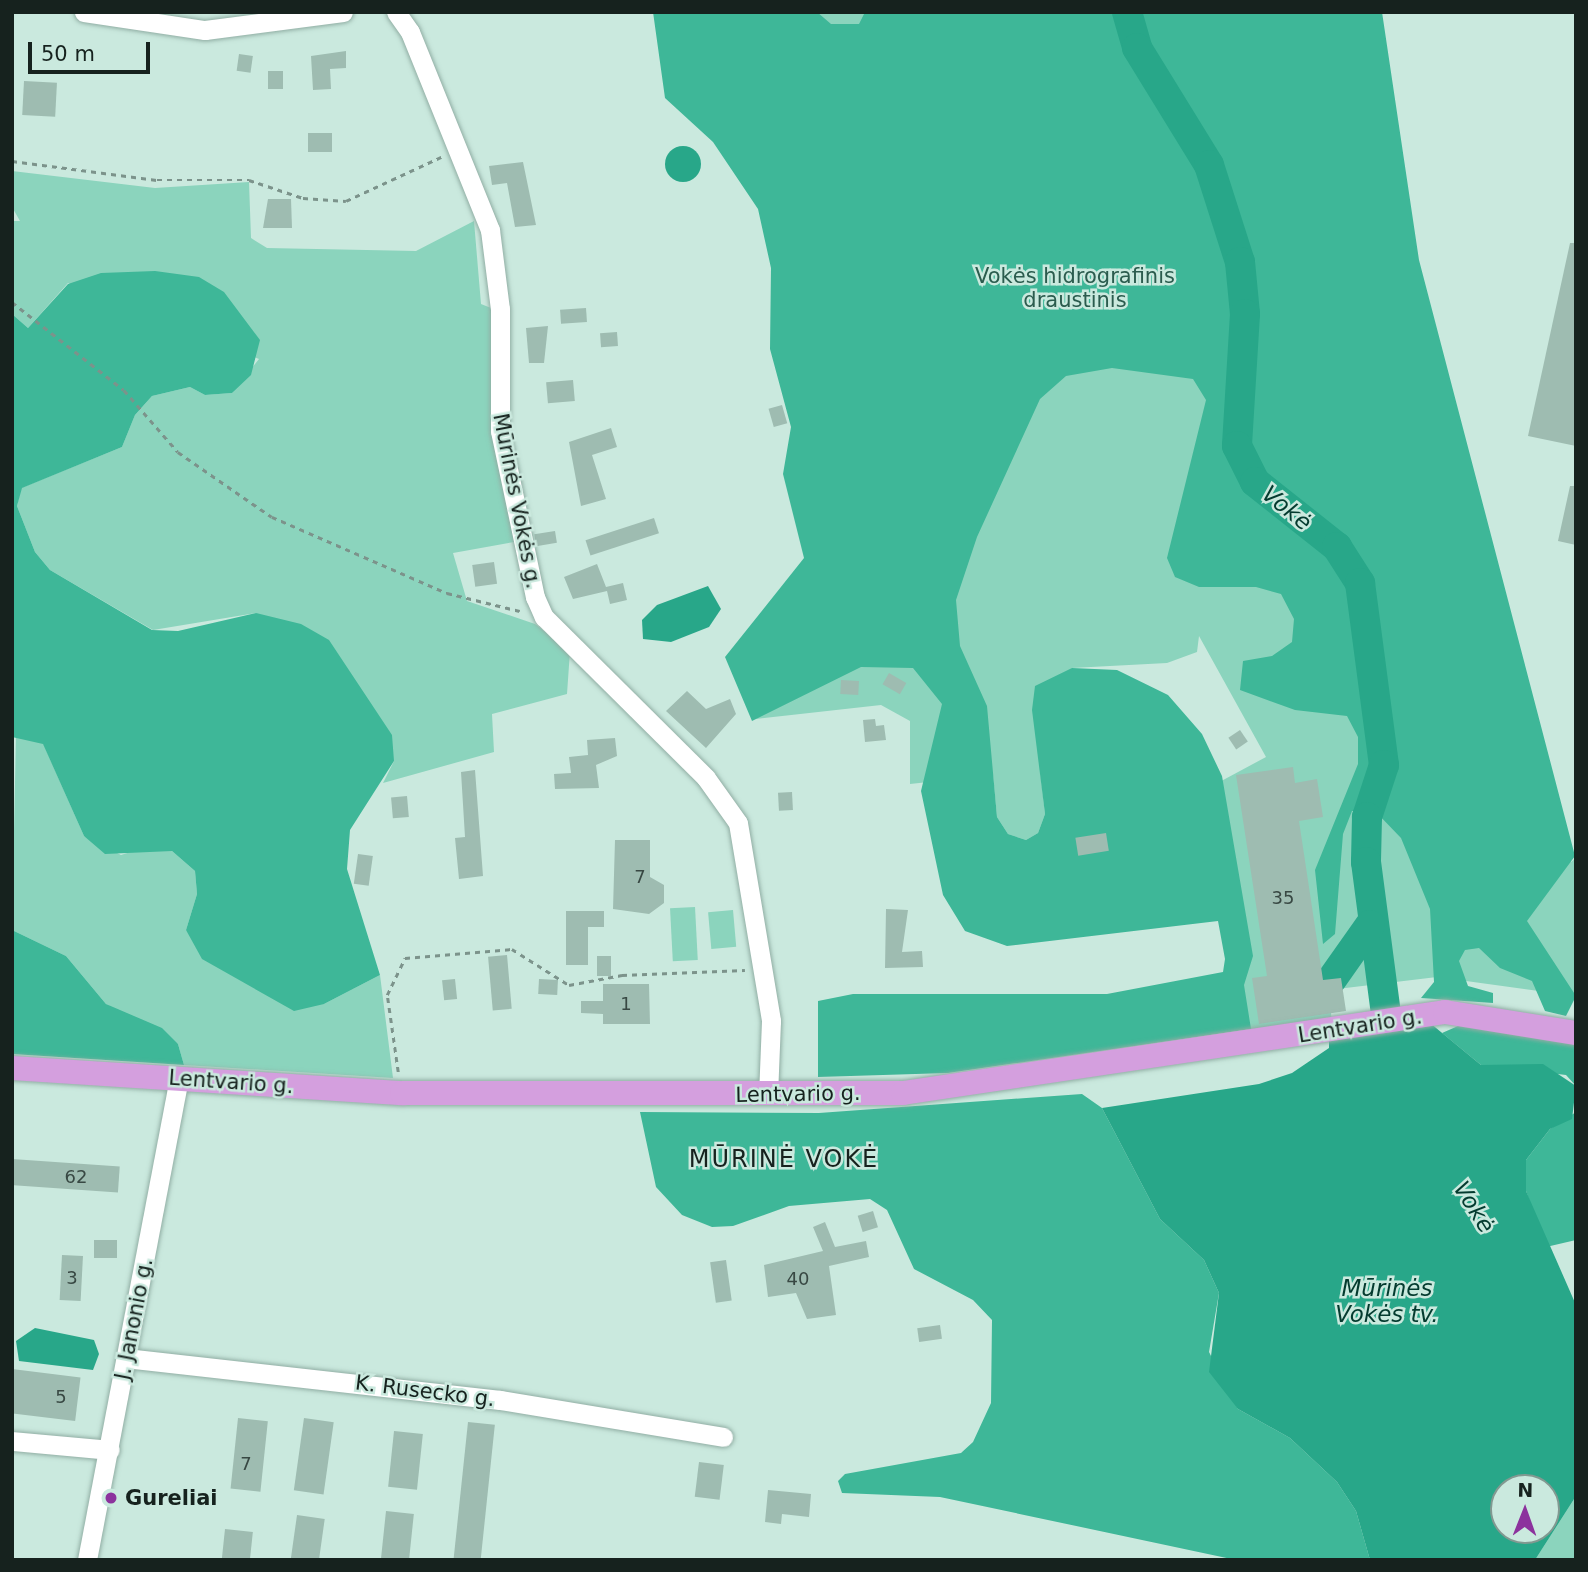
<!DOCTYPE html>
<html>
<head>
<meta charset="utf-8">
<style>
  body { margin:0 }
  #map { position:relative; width:1588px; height:1572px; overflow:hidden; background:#cae9de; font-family:"DejaVu Sans",sans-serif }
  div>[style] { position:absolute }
  .green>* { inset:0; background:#8bd4bd; transform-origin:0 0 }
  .forest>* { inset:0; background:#3eb798 }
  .water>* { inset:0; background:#28a789 }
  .round { border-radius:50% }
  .river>* { height:30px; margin:-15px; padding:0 15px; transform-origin:15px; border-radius:15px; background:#28a789 }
  .building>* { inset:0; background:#9ebcb1; transform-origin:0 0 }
  .path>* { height:2.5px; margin-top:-1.25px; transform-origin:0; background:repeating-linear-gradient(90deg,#7c938b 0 5px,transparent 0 10px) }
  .roads { filter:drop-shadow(0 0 2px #91aea4) drop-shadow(0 0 2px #91aea4) }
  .minor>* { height:19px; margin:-9.5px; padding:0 9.5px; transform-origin:9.5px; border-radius:9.5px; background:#fff }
  .major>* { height:24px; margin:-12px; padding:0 12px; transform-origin:12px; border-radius:12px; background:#d49fde }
  .dots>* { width:19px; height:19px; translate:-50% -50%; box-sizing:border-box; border:4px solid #cae9de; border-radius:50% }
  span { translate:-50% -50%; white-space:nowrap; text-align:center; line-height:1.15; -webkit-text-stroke:5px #cae9de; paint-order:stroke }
  .number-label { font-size:18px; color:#384843 }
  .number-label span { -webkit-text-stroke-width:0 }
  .park-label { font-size:21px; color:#2b5c4e }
  .street-label { font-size:21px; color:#16221e }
  .poi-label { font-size:21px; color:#16221e; font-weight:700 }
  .left { translate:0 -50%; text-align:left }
  .water-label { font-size:23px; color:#043b2f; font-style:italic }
  .quarter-label { font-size:24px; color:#16221e; letter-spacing:2px }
  .frame { position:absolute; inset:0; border:14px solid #16221e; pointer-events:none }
  .north { position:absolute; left:1490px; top:1474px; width:70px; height:70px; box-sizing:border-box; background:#cae9de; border:2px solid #829991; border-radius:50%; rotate:1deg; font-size:19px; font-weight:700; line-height:28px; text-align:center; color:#16221e }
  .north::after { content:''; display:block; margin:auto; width:24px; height:32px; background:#8c329d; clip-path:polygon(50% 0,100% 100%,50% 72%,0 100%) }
  .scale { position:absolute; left:28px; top:42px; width:122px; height:32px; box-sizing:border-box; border:4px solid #16221e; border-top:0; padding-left:9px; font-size:21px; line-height:24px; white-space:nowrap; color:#16221e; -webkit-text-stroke:5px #cae9de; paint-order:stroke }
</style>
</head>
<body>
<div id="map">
  <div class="green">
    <div style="clip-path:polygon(663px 12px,1381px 12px,1401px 249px,1571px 862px,1576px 858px,1576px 996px,1437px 977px,1329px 990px,1332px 1025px,1249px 1037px,1212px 786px,1266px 757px,1199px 636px,1197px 652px,1167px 663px,1072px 668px,1040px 770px,1045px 814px,1038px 833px,1026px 840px,1008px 834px,997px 817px,993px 775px,910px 784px,910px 721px,881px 705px,756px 719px,840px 572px,792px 257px)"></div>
    <div style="clip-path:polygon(12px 171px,155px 188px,249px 182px,251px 238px,267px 248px,416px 251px,474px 221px,481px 304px,491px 308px,514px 542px,453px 553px,467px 601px,535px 624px,570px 651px,567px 694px,492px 714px,494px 752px,383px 783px,394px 761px,256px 613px,153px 630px,50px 570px,35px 552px,17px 506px,21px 488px,122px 447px,135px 415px,152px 396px,190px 387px,205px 395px,232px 393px,259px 359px,68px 283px,28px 328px,12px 314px,12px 221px,20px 221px,12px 207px)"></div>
    <div style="clip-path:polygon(16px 734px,43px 743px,84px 836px,121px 855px,143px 848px,172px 851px,195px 871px,197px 894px,186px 930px,324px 1004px,380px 975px,393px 1078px,184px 1065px,178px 1044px,106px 1004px,66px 956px,12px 930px)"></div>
    <div style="left:695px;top:907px;width:53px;height:25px;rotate:87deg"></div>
    <div style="left:733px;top:910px;width:37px;height:25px;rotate:85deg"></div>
    <div style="clip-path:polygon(1576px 1496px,1576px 1560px,1535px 1560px)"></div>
  </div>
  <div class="forest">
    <div style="clip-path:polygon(653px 12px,817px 12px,831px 24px,859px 24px,865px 12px,1382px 12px,1419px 260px,1575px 856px,1527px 921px,1576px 996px,1566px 1016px,1545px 1011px,1532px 981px,1500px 968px,1479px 948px,1465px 950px,1459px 961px,1468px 986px,1493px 993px,1493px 1003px,1421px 998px,1434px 982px,1430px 909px,1401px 838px,1375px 811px,1352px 811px,1343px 834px,1335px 934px,1323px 944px,1315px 870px,1358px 764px,1358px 737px,1347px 716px,1295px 710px,1240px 690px,1243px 661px,1272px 656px,1292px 642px,1294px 619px,1281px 594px,1256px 587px,1199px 587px,1175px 577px,1167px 558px,1206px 400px,1193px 379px,1112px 368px,1066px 376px,1040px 399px,977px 537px,956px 600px,960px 646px,987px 706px,997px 817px,1008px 834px,1026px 840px,1038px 833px,1045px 814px,1032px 710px,1035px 686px,1072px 668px,1117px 670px,1168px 695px,1202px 734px,1222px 776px,1253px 956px,1244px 985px,1251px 1029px,948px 1073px,818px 1077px,818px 1001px,853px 994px,1107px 994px,1223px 972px,1225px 959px,1218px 921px,1007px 946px,965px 931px,943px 895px,921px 791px,942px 704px,913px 668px,861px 667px,752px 721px,725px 657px,804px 558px,783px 474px,791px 427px,770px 349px,771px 268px,758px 209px,713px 142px,665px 98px)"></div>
    <div style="clip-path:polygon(155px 271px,199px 277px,224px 292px,260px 340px,251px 375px,232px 393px,205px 395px,190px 387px,152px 396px,135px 415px,122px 447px,22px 488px,17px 506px,35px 552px,50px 570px,152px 630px,178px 631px,256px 613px,301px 624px,329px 640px,392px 735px,394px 761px,350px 830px,347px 869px,380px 975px,324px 1004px,294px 1011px,202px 959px,186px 930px,197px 894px,195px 871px,172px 851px,105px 854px,84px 836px,43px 744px,12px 737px,12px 314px,28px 328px,68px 284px,101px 273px)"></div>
    <div style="clip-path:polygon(12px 930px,66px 956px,106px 1004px,162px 1028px,178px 1044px,184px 1065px,12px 1054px)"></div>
    <div style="clip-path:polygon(1465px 1023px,1576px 1043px,1576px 1086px,1566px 1075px,1481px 1065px,1442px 1033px)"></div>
    <div style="clip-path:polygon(1082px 1094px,1102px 1108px,1160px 1219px,1204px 1260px,1219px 1293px,1209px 1352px,1238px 1409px,1290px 1438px,1337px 1482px,1356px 1511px,1370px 1560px,1236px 1560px,940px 1497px,842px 1493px,838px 1481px,845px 1474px,961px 1453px,973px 1442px,991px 1403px,992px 1320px,973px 1300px,914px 1269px,887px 1210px,870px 1199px,789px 1206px,733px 1226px,712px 1227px,682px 1215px,656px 1187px,640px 1112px,819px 1113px)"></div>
    <div style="clip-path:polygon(1576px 1112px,1576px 1240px,1546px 1247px,1526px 1191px,1526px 1160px,1550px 1129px)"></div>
  </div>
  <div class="water">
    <div class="round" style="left:665px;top:146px;width:36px;height:36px"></div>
    <div style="clip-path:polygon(708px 586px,721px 609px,709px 627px,671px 642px,643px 639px,642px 620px,657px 605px)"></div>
    <div style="clip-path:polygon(evenodd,1430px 1023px,1481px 1065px,1543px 1064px,1576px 1086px,1572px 1119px,1550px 1129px,1526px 1160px,1526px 1191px,1576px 1305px,1576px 1496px,1535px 1560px,1370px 1560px,1356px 1511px,1337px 1482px,1290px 1438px,1238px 1409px,1209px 1372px,1219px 1293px,1204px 1260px,1160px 1219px,1102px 1108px,1259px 1084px,1292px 1073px,1329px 1048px,1329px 1038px,1430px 1023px,1504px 1488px,1546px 1488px,1546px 1530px,1504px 1530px,1504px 1488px)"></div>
    <div style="clip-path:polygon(35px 1328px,94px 1340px,99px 1354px,93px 1370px,19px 1361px,16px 1341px)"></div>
  </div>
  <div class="river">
    <div style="left:1127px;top:12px;width:37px;rotate:74deg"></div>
    <div style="left:1137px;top:48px;width:137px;rotate:58.4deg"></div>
    <div style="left:1209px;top:165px;width:102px;rotate:72.3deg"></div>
    <div style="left:1240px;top:262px;width:52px;rotate:84.5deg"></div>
    <div style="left:1245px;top:314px;width:132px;rotate:93.5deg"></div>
    <div style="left:1237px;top:446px;width:40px;rotate:63.4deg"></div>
    <div style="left:1255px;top:482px;width:105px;rotate:38.4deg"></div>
    <div style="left:1337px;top:547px;width:43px;rotate:57.4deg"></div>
    <div style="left:1360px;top:583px;width:184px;rotate:82.5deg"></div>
    <div style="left:1384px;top:765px;width:55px;rotate:108.1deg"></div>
    <div style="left:1367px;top:817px;width:45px;rotate:91.3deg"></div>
    <div style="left:1366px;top:862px;width:152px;rotate:82.5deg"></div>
    <div style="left:1332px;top:979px;width:66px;rotate:-54.9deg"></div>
  </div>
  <div class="building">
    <div style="clip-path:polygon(346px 51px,346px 68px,330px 69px,331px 89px,313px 90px,311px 56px)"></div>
    <div style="left:239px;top:54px;width:14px;height:17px;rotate:8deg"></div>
    <div style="left:268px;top:71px;width:15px;height:18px"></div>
    <div style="left:24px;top:81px;width:33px;height:34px;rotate:3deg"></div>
    <div style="left:308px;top:133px;width:24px;height:19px"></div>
    <div style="clip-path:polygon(523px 162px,536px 225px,515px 227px,507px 183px,492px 185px,489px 166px)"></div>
    <div style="clip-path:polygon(268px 199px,291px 199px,292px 228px,263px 228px)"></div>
    <div style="clip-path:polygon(1570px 243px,1576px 243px,1576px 446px,1528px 436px)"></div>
    <div style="left:586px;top:308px;width:14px;height:26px;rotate:86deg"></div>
    <div style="clip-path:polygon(548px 326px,544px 363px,529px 363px,526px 328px)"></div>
    <div style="left:617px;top:332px;width:14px;height:17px;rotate:86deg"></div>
    <div style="left:573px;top:380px;width:21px;height:27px;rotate:85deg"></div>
    <div style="left:782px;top:405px;width:19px;height:14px;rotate:74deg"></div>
    <div style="clip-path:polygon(611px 428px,617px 447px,592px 455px,606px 499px,581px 506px,569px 442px)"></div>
    <div style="clip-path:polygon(1570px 486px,1576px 486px,1576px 545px,1558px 541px)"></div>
    <div style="left:654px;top:518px;width:16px;height:72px;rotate:72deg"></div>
    <div style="left:555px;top:531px;width:12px;height:21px;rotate:81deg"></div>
    <div style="left:494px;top:562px;width:22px;height:22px;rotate:82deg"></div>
    <div style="clip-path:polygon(597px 564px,606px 587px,623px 583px,627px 600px,610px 604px,607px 591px,573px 599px,564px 577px)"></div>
    <div style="left:889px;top:673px;width:20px;height:13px;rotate:30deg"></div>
    <div style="left:841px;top:680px;width:18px;height:14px;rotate:3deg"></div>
    <div style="clip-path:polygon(687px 691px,706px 709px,730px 699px,736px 714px,706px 748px,666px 711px)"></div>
    <div style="clip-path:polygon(875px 719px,876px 726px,884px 725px,886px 740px,865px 742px,863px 720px)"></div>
    <div style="left:1240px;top:730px;width:14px;height:14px;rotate:56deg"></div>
    <div style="clip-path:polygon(615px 738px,617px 756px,596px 765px,599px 788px,555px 789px,554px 774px,571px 773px,569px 757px,588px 755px,587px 740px)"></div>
    <div style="clip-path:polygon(1293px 767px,1295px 783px,1317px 779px,1323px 817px,1299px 821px,1323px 980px,1341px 978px,1346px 1011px,1259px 1024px,1252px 978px,1267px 976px,1236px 775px)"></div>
    <div style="clip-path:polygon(475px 770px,483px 876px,459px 879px,455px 838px,465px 837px,461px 772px)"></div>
    <div style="left:792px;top:792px;width:18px;height:14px;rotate:87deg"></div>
    <div style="left:407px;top:796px;width:21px;height:16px;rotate:85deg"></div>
    <div style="left:1106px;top:833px;width:18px;height:31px;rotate:81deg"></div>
    <div style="clip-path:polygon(615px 840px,650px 840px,650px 877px,664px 885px,664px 903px,649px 914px,613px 909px)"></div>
    <div style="left:358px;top:854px;width:15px;height:30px;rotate:8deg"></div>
    <div style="clip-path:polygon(886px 909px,908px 910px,902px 952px,922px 951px,923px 967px,885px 968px)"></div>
    <div style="clip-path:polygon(566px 911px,604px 911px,604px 927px,588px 927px,588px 965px,566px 965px)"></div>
    <div style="left:507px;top:955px;width:54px;height:19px;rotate:85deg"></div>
    <div style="left:597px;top:956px;width:14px;height:20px"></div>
    <div style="left:455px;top:979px;width:20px;height:13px;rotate:84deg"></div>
    <div style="left:539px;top:979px;width:19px;height:15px;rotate:3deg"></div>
    <div style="clip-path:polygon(603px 984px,649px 984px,650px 1024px,603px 1024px,603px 1014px,581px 1013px,581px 1001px,603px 1001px)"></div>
    <div style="left:12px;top:1159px;width:108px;height:26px;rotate:4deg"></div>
    <div style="left:873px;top:1211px;width:17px;height:16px;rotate:73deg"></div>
    <div style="clip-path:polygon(825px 1222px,835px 1247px,866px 1241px,869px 1257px,829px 1266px,836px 1315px,807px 1319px,796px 1293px,768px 1297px,764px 1265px,823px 1251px,813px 1227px)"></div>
    <div style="left:94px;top:1240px;width:23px;height:18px"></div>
    <div style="left:62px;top:1255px;width:21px;height:45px;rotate:3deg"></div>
    <div style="left:726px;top:1260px;width:41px;height:16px;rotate:82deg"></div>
    <div style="left:940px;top:1325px;width:14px;height:23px;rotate:82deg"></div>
    <div style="left:12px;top:1369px;width:69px;height:44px;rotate:7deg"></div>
    <div style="left:238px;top:1418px;width:30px;height:71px;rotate:6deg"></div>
    <div style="left:304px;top:1418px;width:30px;height:73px;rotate:8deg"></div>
    <div style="left:468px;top:1422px;width:27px;height:139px;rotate:6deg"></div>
    <div style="left:394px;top:1431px;width:29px;height:56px;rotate:6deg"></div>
    <div style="left:699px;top:1462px;width:25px;height:35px;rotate:7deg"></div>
    <div style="clip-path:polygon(768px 1490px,811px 1494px,809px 1517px,782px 1514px,781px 1524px,765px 1522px)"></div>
    <div style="left:386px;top:1511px;width:28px;height:49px;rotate:6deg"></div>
    <div style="left:297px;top:1515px;width:28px;height:45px;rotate:8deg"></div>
    <div style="left:225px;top:1529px;width:28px;height:31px;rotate:6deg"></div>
  </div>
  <div class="path">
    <div style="left:12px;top:161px;width:146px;rotate:7.5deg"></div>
    <div style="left:157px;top:180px;width:92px"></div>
    <div style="left:249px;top:180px;width:57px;rotate:18.4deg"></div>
    <div style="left:303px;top:198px;width:43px;rotate:4deg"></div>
    <div style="left:346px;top:201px;width:105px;rotate:-24.9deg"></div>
    <div style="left:12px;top:302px;width:142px;rotate:38.2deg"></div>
    <div style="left:124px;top:390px;width:82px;rotate:48.9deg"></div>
    <div style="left:178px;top:452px;width:114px;rotate:34.7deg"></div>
    <div style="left:272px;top:517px;width:191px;rotate:23.5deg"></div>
    <div style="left:447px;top:593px;width:75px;rotate:13.9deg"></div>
    <div style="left:398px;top:1072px;width:78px;rotate:-98.1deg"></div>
    <div style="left:387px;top:995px;width:41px;rotate:-64.1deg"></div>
    <div style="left:405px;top:958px;width:107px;rotate:-4.8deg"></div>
    <div style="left:512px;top:949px;width:67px;rotate:32.3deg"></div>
    <div style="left:569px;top:985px;width:54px;rotate:-10.7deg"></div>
    <div style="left:622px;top:975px;width:123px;rotate:-2.3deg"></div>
  </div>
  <div class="roads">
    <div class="minor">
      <div style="left:84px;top:12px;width:122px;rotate:8.5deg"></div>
      <div style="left:205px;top:30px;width:139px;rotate:-7.4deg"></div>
      <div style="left:396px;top:12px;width:24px;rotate:55deg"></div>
      <div style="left:410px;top:32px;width:214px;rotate:68deg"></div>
      <div style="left:490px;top:230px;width:80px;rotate:82.8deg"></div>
      <div style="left:500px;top:309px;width:122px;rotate:90deg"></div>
      <div style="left:500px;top:431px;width:170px;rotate:78.1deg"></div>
      <div style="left:535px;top:597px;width:22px;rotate:66deg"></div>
      <div style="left:544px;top:617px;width:228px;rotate:44.8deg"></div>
      <div style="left:706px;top:778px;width:55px;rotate:54.6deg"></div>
      <div style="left:738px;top:823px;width:201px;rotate:80.5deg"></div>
      <div style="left:771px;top:1021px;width:74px;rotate:92.3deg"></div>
      <div style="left:126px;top:1358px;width:376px;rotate:6.4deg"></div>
      <div style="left:500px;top:1400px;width:226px;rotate:9.4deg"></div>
      <div style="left:12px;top:1441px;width:98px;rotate:5.2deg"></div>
      <div style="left:87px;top:1560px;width:490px;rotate:-79.2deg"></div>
    </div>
    <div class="major">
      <div style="left:12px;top:1068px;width:391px;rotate:3.7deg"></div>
      <div style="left:402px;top:1093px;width:501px"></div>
      <div style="left:903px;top:1093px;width:548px;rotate:-8.5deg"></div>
      <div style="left:1445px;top:1012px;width:133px;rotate:9.1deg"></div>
    </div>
  </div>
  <div class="dots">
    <div style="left:111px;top:1498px;background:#8c329d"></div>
  </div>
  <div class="number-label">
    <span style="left:640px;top:877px">7</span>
    <span style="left:1283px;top:898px">35</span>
    <span style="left:626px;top:1004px">1</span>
    <span style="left:76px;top:1177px">62</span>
    <span style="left:72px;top:1278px">3</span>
    <span style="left:798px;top:1279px">40</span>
    <span style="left:61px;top:1397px">5</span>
    <span style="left:246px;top:1464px">7</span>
  </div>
  <div class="park-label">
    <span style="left:1075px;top:288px">Vokės hidrografinis<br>draustinis</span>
  </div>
  <div class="street-label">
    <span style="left:517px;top:501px;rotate:79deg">Mūrinės Vokės g.</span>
    <span style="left:1360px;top:1026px;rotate:-9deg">Lentvario g.</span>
    <span style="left:231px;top:1082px;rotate:4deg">Lentvario g.</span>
    <span style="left:798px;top:1094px;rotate:-1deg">Lentvario g.</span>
    <span style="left:134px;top:1319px;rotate:-79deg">J. Janonio g.</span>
    <span style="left:425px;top:1391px;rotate:7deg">K. Rusecko g.</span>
  </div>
  <div class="poi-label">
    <span class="left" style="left:125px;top:1498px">Gureliai</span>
  </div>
  <div class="water-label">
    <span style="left:1287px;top:508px;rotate:39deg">Vokė</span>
    <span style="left:1474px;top:1207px;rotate:58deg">Vokė</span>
    <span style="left:1387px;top:1301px">Mūrinės<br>Vokės tv.</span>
  </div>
  <div class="quarter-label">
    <span style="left:784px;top:1160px">MŪRINĖ VOKĖ</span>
  </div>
  <div class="frame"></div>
  <div class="north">N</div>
  <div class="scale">50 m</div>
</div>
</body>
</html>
